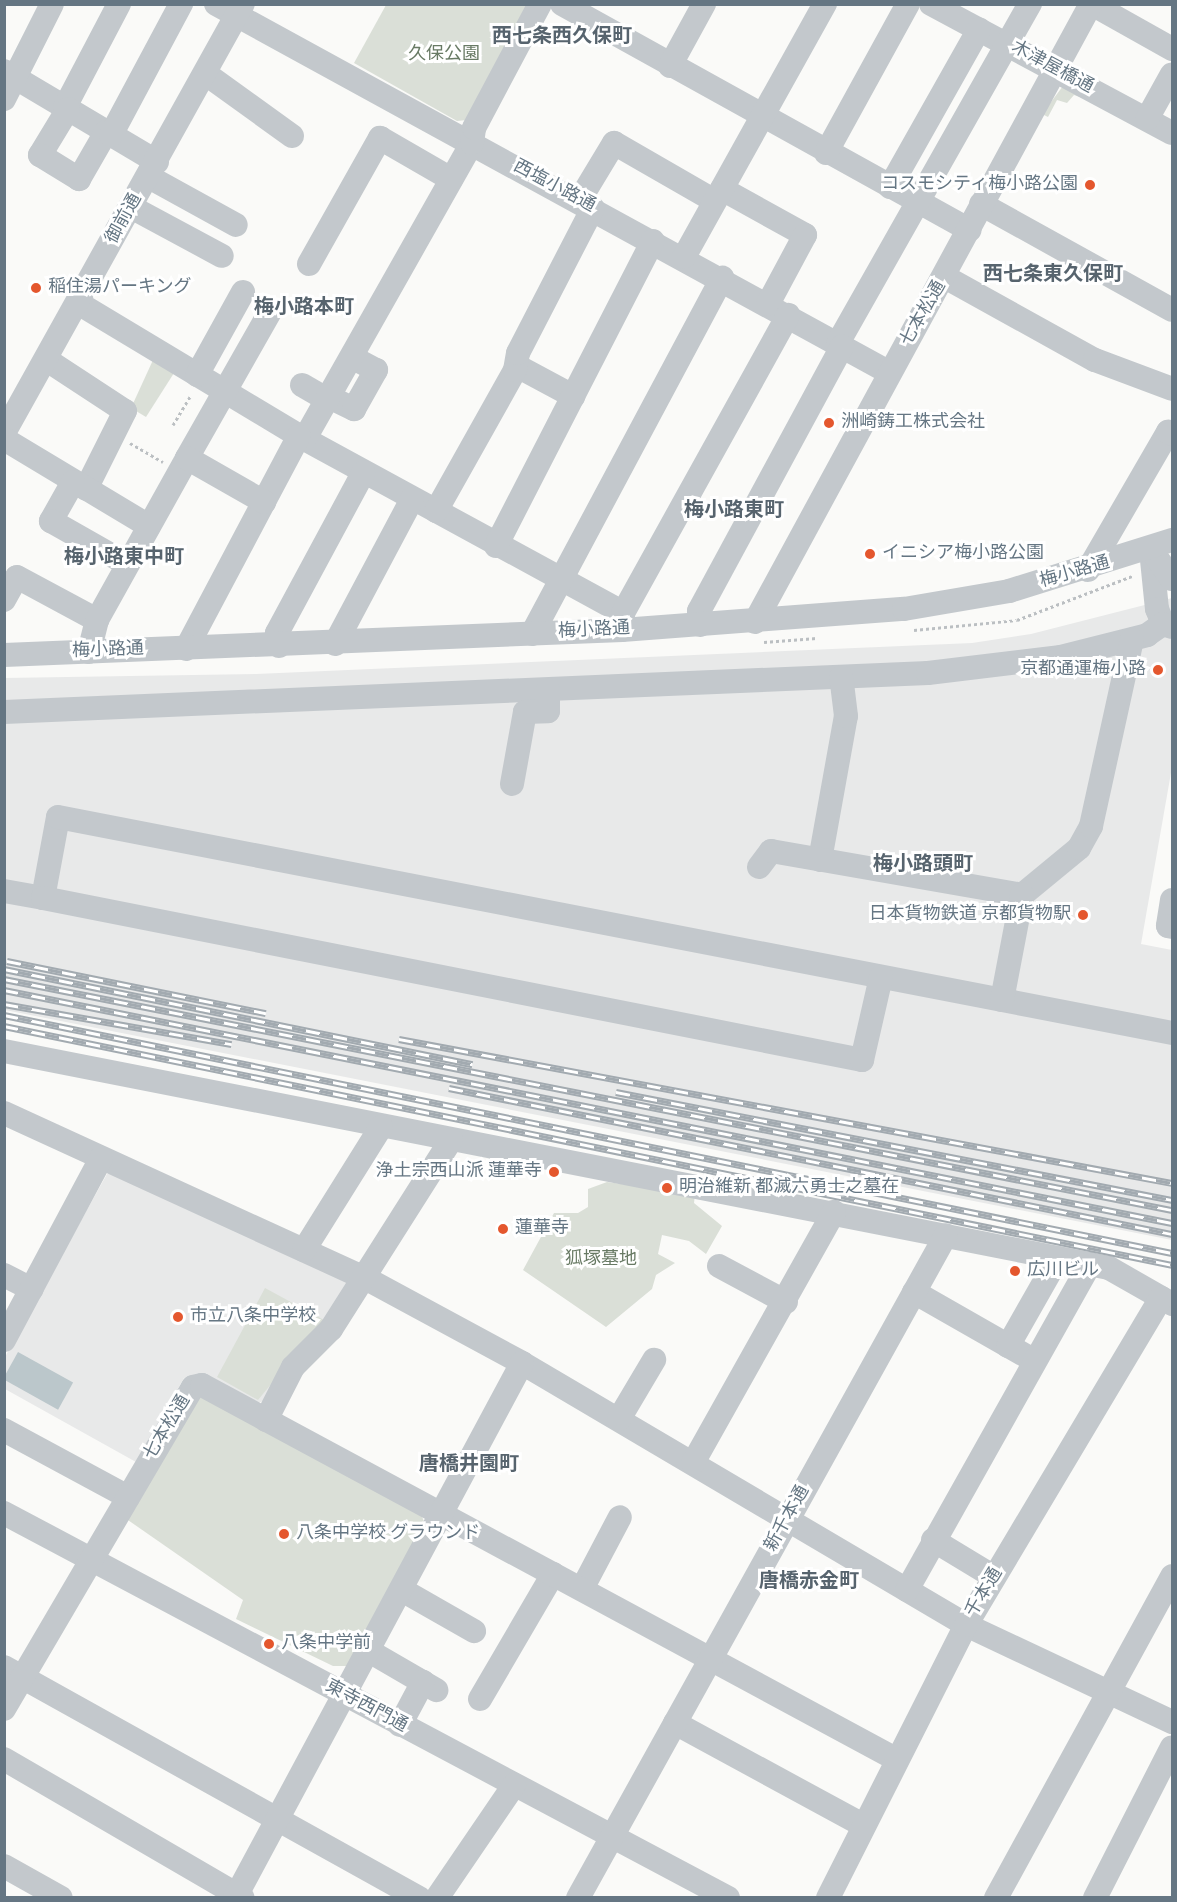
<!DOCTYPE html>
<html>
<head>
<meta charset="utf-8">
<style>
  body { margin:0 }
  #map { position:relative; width:1177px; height:1902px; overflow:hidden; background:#fafaf8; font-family:Overpass,"Noto Sans JP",sans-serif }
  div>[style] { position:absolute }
  .built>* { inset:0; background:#e8e9e9 }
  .green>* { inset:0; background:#dadfd7 }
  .water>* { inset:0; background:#bbc7cb; transform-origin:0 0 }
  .path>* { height:3px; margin-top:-1.5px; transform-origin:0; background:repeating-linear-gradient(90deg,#bbbfc2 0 3px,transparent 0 6px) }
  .minor>* { height:24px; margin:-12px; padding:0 12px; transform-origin:12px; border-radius:12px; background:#c3c8cc }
  .rail>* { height:7px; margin-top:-3.5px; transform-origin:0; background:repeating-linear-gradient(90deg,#fff 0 14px,#a2aab0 0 28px); box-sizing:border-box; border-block:2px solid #a2aab0 }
  .dots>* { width:16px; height:16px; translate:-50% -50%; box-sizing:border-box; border:3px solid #fff; border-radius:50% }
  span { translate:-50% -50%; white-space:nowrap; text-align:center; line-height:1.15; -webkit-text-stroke:6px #fff; paint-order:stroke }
  .park-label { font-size:18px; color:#687a64 }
  .street-label { font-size:18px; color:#657683 }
  .poi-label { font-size:18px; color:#657683 }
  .right { translate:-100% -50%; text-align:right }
  .left { translate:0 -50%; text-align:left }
  .neighbourhood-label { font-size:20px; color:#57646e; font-weight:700 }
  .frame { position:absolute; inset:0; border:6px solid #657683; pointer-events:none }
</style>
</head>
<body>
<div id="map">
  <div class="built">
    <div style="clip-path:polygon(1172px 598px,1172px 767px,1141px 944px,1172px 950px,1172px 1240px,5px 1010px,4px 678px,256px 674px,972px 643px,1031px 634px)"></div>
    <div style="clip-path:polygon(117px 1173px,346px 1278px,351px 1286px,264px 1401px,257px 1403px,201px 1374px,184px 1378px,136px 1462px,5px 1389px,5px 1357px,107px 1174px)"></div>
  </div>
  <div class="green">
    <div style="clip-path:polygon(386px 5px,531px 5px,467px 120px,457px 121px,354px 63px)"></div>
    <div style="clip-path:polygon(1063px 86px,1101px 104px,1074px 95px,1067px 103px,1057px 100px,1048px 117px,1042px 114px)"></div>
    <div style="clip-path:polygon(153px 360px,174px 373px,146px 417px,131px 408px)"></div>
    <div style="clip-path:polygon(607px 1182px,695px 1194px,694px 1203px,722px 1226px,706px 1254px,689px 1241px,662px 1235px,658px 1254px,675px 1263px,656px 1275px,652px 1289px,606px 1327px,523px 1270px,554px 1213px,578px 1213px,588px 1207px,588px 1189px)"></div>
    <div style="clip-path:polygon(265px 1288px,324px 1320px,258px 1400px,217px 1377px)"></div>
    <div style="clip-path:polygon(194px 1398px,205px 1398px,421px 1514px,425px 1524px,347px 1666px,333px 1666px,236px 1619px,243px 1600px,125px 1518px)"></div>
  </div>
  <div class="water">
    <div style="left:18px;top:1352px;width:63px;height:31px;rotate:29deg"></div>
  </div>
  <div class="path">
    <div style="left:173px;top:425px;width:35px;rotate:-59deg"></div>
    <div style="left:130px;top:443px;width:38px;rotate:30deg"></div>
    <div style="left:914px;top:630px;width:103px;rotate:-5.5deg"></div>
    <div style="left:1017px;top:620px;width:123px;rotate:-20.9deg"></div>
    <div style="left:764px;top:642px;width:53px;rotate:-4.3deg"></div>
  </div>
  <div class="minor">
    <div style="left:216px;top:4px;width:768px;rotate:28.7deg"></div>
    <div style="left:562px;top:4px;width:466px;rotate:29deg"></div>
    <div style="left:931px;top:4px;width:273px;rotate:28.2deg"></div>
    <div style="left:1092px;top:4px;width:92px;rotate:29.4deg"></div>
    <div style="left:670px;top:66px;width:71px;rotate:-61.3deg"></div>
    <div style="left:4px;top:71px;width:178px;rotate:30.7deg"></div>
    <div style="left:206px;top:74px;width:106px;rotate:35.8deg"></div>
    <div style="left:4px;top:99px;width:106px;rotate:-63.2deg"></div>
    <div style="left:65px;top:107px;width:116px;rotate:-62.3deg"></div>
    <div style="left:68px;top:109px;width:54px;rotate:121.3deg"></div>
    <div style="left:40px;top:155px;width:46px;rotate:31.6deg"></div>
    <div style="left:79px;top:179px;width:54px;rotate:-60.1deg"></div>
    <div style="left:1147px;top:119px;width:51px;rotate:-60.9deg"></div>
    <div style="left:111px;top:135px;width:149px;rotate:-61.9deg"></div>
    <div style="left:826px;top:153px;width:170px;rotate:-61.2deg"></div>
    <div style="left:149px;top:177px;width:99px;rotate:28.9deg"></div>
    <div style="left:890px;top:187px;width:181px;rotate:-60.6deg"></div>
    <div style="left:722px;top:189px;width:95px;rotate:29deg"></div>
    <div style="left:805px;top:235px;width:78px;rotate:118.2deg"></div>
    <div style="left:579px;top:201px;width:68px;rotate:-58.9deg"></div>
    <div style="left:614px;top:143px;width:116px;rotate:29.9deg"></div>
    <div style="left:981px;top:204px;width:218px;rotate:29deg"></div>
    <div style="left:131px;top:207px;width:103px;rotate:28.3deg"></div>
    <div style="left:684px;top:257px;width:290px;rotate:-60.9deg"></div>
    <div style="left:309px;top:264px;width:145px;rotate:-60.6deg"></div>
    <div style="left:380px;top:138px;width:82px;rotate:30deg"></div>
    <div style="left:945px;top:277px;width:171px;rotate:29deg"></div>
    <div style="left:1095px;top:360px;width:82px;rotate:20.6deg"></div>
    <div style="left:78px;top:303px;width:258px;rotate:31deg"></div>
    <div style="left:299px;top:436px;width:369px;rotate:28.6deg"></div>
    <div style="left:838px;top:343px;width:390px;rotate:-60.5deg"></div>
    <div style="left:47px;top:360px;width:93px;rotate:33.2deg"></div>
    <div style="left:125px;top:411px;width:87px;rotate:116.6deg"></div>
    <div style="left:517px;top:366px;width:64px;rotate:28.2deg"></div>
    <div style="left:197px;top:375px;width:95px;rotate:-61deg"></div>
    <div style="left:302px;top:385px;width:30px;rotate:30deg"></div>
    <div style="left:329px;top:397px;width:28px;rotate:26deg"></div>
    <div style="left:354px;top:409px;width:45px;rotate:-60.6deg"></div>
    <div style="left:376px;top:370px;width:27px;rotate:-152deg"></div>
    <div style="left:4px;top:433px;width:491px;rotate:-60.9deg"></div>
    <div style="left:4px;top:439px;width:169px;rotate:31deg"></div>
    <div style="left:304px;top:440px;width:341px;rotate:-60.5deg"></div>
    <div style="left:472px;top:143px;width:15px;rotate:-82deg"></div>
    <div style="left:474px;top:128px;width:140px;rotate:-62deg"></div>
    <div style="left:187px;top:458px;width:168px;rotate:-60.4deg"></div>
    <div style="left:73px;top:482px;width:45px;rotate:119.4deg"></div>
    <div style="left:51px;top:521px;width:87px;rotate:29.5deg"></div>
    <div style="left:436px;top:511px;width:162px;rotate:-60.7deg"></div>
    <div style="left:515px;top:370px;width:17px;rotate:-80deg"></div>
    <div style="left:518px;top:353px;width:163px;rotate:-62.7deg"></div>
    <div style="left:496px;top:546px;width:343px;rotate:-62.8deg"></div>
    <div style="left:1151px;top:550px;width:59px;rotate:84.2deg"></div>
    <div style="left:1157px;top:609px;width:16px;rotate:68deg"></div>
    <div style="left:1163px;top:624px;width:9px;rotate:18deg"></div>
    <div style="left:1151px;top:550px;width:36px;rotate:54deg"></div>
    <div style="left:1088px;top:570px;width:160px;rotate:-59.9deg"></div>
    <div style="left:1168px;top:432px;width:4px;rotate:27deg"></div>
    <div style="left:4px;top:600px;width:26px;rotate:-61deg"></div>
    <div style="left:17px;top:577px;width:91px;rotate:28.3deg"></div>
    <div style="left:755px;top:622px;width:703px;rotate:-61.47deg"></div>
    <div style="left:700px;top:625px;width:14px;rotate:-94deg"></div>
    <div style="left:699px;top:611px;width:301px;rotate:-61.6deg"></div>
    <div style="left:622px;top:628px;width:15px;rotate:-86deg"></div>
    <div style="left:623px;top:613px;width:341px;rotate:-61deg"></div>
    <div style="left:532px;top:634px;width:404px;rotate:-61.9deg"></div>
    <div style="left:335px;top:644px;width:164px;rotate:-62deg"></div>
    <div style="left:279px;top:646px;width:13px;rotate:-99deg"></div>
    <div style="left:277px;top:633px;width:182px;rotate:-61.7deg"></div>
    <div style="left:186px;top:649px;width:241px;rotate:-62.1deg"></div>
    <div style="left:89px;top:652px;width:33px;rotate:-76deg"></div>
    <div style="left:97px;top:620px;width:185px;rotate:-60.9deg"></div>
    <div style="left:187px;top:458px;width:89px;rotate:29.7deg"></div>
    <div style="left:4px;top:655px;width:619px;rotate:-2.32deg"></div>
    <div style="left:622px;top:630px;width:283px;rotate:-4.3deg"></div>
    <div style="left:904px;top:609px;width:107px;rotate:-9.7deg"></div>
    <div style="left:1009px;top:591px;width:171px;rotate:-17.4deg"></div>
    <div style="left:4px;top:712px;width:925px;rotate:-2.42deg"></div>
    <div style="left:928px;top:673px;width:134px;rotate:-6.9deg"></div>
    <div style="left:1061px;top:657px;width:89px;rotate:-14.3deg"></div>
    <div style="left:1147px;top:635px;width:19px;rotate:-35deg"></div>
    <div style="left:512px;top:784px;width:73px;rotate:-79.8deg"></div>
    <div style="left:525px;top:712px;width:23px;rotate:-2deg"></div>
    <div style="left:548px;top:711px;width:21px;rotate:-90deg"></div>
    <div style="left:820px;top:860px;width:146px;rotate:-79.8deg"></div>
    <div style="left:846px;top:716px;width:39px;rotate:-97deg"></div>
    <div style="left:759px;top:867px;width:20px;rotate:-53deg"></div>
    <div style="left:771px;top:851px;width:255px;rotate:9.9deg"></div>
    <div style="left:1022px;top:895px;width:74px;rotate:-39.5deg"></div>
    <div style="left:1079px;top:848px;width:25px;rotate:-61deg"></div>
    <div style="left:1091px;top:826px;width:191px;rotate:-77.6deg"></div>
    <div style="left:4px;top:891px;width:40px;rotate:10deg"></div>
    <div style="left:43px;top:898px;width:82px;rotate:-79.5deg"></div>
    <div style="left:58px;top:817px;width:1135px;rotate:10.97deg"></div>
    <div style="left:43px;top:898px;width:835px;rotate:11.19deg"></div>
    <div style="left:862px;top:1060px;width:85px;rotate:-77.1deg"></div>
    <div style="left:1172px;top:900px;width:26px;rotate:99deg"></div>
    <div style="left:1168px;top:926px;width:4px;rotate:14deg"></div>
    <div style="left:1002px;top:1000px;width:107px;rotate:-79.2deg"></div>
    <div style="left:4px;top:1051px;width:1126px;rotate:11.11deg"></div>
    <div style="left:1109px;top:1268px;width:73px;rotate:29.7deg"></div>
    <div style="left:4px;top:1113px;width:397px;rotate:24.6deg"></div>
    <div style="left:365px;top:1278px;width:179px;rotate:28.4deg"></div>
    <div style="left:522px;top:1363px;width:516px;rotate:30.54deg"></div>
    <div style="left:966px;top:1625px;width:228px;rotate:25.2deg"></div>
    <div style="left:304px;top:1250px;width:145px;rotate:-58deg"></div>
    <div style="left:719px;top:1266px;width:76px;rotate:28.2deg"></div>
    <div style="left:4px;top:1275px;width:31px;rotate:27deg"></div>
    <div style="left:914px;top:1292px;width:139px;rotate:29.7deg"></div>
    <div style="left:4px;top:1340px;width:206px;rotate:-61.9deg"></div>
    <div style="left:1008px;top:1346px;width:101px;rotate:-60.4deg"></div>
    <div style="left:619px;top:1419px;width:69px;rotate:-59.3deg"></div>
    <div style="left:266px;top:1420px;width:59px;rotate:-63deg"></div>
    <div style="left:293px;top:1367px;width:54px;rotate:-45deg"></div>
    <div style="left:331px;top:1329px;width:224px;rotate:-57.6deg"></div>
    <div style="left:4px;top:1430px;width:141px;rotate:28.4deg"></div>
    <div style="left:693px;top:1463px;width:288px;rotate:-60.7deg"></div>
    <div style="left:4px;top:1513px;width:820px;rotate:28deg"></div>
    <div style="left:933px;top:1540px;width:71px;rotate:31.2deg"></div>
    <div style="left:582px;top:1589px;width:81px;rotate:-62.2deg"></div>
    <div style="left:402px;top:1590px;width:83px;rotate:29.7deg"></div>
    <div style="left:907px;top:1590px;width:374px;rotate:-60.7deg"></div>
    <div style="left:369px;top:1651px;width:78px;rotate:30.2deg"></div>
    <div style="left:4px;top:1667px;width:475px;rotate:29.1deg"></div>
    <div style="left:480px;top:1699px;width:145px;rotate:-59.7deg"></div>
    <div style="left:4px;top:1709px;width:373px;rotate:-59.6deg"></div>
    <div style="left:193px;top:1387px;width:9px;rotate:-13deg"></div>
    <div style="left:202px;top:1385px;width:786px;rotate:28.33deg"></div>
    <div style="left:675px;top:1723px;width:214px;rotate:28.5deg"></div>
    <div style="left:400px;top:1725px;width:49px;rotate:-61.9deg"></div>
    <div style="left:4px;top:1759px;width:276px;rotate:30.2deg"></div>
    <div style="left:4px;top:1866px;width:65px;rotate:29.3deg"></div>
    <div style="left:235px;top:1898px;width:607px;rotate:-61.79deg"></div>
    <div style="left:437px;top:1898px;width:137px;rotate:-55.7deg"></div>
    <div style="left:578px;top:1898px;width:758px;rotate:-60.97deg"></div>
    <div style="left:828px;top:1898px;width:306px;rotate:-63.2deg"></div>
    <div style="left:966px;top:1625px;width:381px;rotate:-59.2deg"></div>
    <div style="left:996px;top:1898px;width:367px;rotate:-61.3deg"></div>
    <div style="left:1095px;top:1898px;width:169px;rotate:-63deg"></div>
  </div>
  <div class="rail">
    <div style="left:7px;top:961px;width:264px;rotate:11.4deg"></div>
    <div style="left:4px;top:969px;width:478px;rotate:11.5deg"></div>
    <div style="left:4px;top:979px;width:1191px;rotate:11.19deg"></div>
    <div style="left:4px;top:990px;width:1191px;rotate:11.28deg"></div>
    <div style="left:4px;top:1004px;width:231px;rotate:10deg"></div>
    <div style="left:4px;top:1015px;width:1192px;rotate:11.52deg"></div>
    <div style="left:4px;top:1026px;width:1192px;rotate:11.56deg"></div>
    <div style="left:399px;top:1039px;width:786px;rotate:10.55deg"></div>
    <div style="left:449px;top:1088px;width:738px;rotate:11.42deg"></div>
    <div style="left:616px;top:1092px;width:566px;rotate:10.99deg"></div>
  </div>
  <div class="dots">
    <div style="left:1090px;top:185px;background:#e4572e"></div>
    <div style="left:36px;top:288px;background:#e4572e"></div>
    <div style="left:829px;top:423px;background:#e4572e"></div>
    <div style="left:870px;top:554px;background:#e4572e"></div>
    <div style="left:1158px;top:670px;background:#e4572e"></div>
    <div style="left:1083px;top:915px;background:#e4572e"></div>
    <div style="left:554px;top:1172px;background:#e4572e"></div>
    <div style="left:667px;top:1188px;background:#e4572e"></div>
    <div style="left:503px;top:1229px;background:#e4572e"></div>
    <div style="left:1015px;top:1271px;background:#e4572e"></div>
    <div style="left:178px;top:1317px;background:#e4572e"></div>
    <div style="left:284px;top:1534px;background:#e4572e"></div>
    <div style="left:269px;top:1644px;background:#e4572e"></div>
  </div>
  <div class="park-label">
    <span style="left:444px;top:55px">久保公園</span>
    <span style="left:601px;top:1260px">狐塚墓地</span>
  </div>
  <div class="street-label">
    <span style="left:1052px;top:68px;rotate:28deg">木津屋橋通</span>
    <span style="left:554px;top:187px;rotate:28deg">西塩小路通</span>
    <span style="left:125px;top:219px;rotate:-61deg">御前通</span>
    <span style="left:924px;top:314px;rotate:-60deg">七本松通</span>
    <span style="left:1075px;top:573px;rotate:-16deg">梅小路通</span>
    <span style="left:594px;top:631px;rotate:-3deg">梅小路通</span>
    <span style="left:108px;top:651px;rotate:-2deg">梅小路通</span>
    <span style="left:168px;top:1428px;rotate:-59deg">七本松通</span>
    <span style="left:788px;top:1519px;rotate:-61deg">新千本通</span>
    <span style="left:985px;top:1593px;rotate:-59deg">千本通</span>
    <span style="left:366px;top:1707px;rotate:28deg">東寺西門通</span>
  </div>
  <div class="poi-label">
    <span class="right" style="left:1078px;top:185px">コスモシティ梅小路公園</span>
    <span class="left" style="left:48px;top:288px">稲住湯パーキング</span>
    <span class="left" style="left:841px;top:423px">洲崎鋳工株式会社</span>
    <span class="left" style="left:882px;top:554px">イニシア梅小路公園</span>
    <span class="right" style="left:1146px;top:670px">京都通運梅小路</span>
    <span class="right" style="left:1071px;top:915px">日本貨物鉄道 京都貨物駅</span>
    <span class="right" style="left:542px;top:1172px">浄土宗西山派 蓮華寺</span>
    <span class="left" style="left:679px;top:1188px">明治維新 都滅六勇士之墓在</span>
    <span class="left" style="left:515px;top:1229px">蓮華寺</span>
    <span class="left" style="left:1027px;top:1271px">広川ビル</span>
    <span class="left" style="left:190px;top:1317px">市立八条中学校</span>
    <span class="left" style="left:296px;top:1534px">八条中学校 グラウンド</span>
    <span class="left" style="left:281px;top:1644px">八条中学前</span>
  </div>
  <div class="neighbourhood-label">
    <span style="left:562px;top:37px">西七条西久保町</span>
    <span style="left:1053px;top:275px">西七条東久保町</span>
    <span style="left:304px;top:308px">梅小路本町</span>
    <span style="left:734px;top:511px">梅小路東町</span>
    <span style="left:124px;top:558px">梅小路東中町</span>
    <span style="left:923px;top:865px">梅小路頭町</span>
    <span style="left:469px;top:1465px">唐橋井園町</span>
    <span style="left:809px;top:1582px">唐橋赤金町</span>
  </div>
  <div class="frame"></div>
</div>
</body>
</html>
